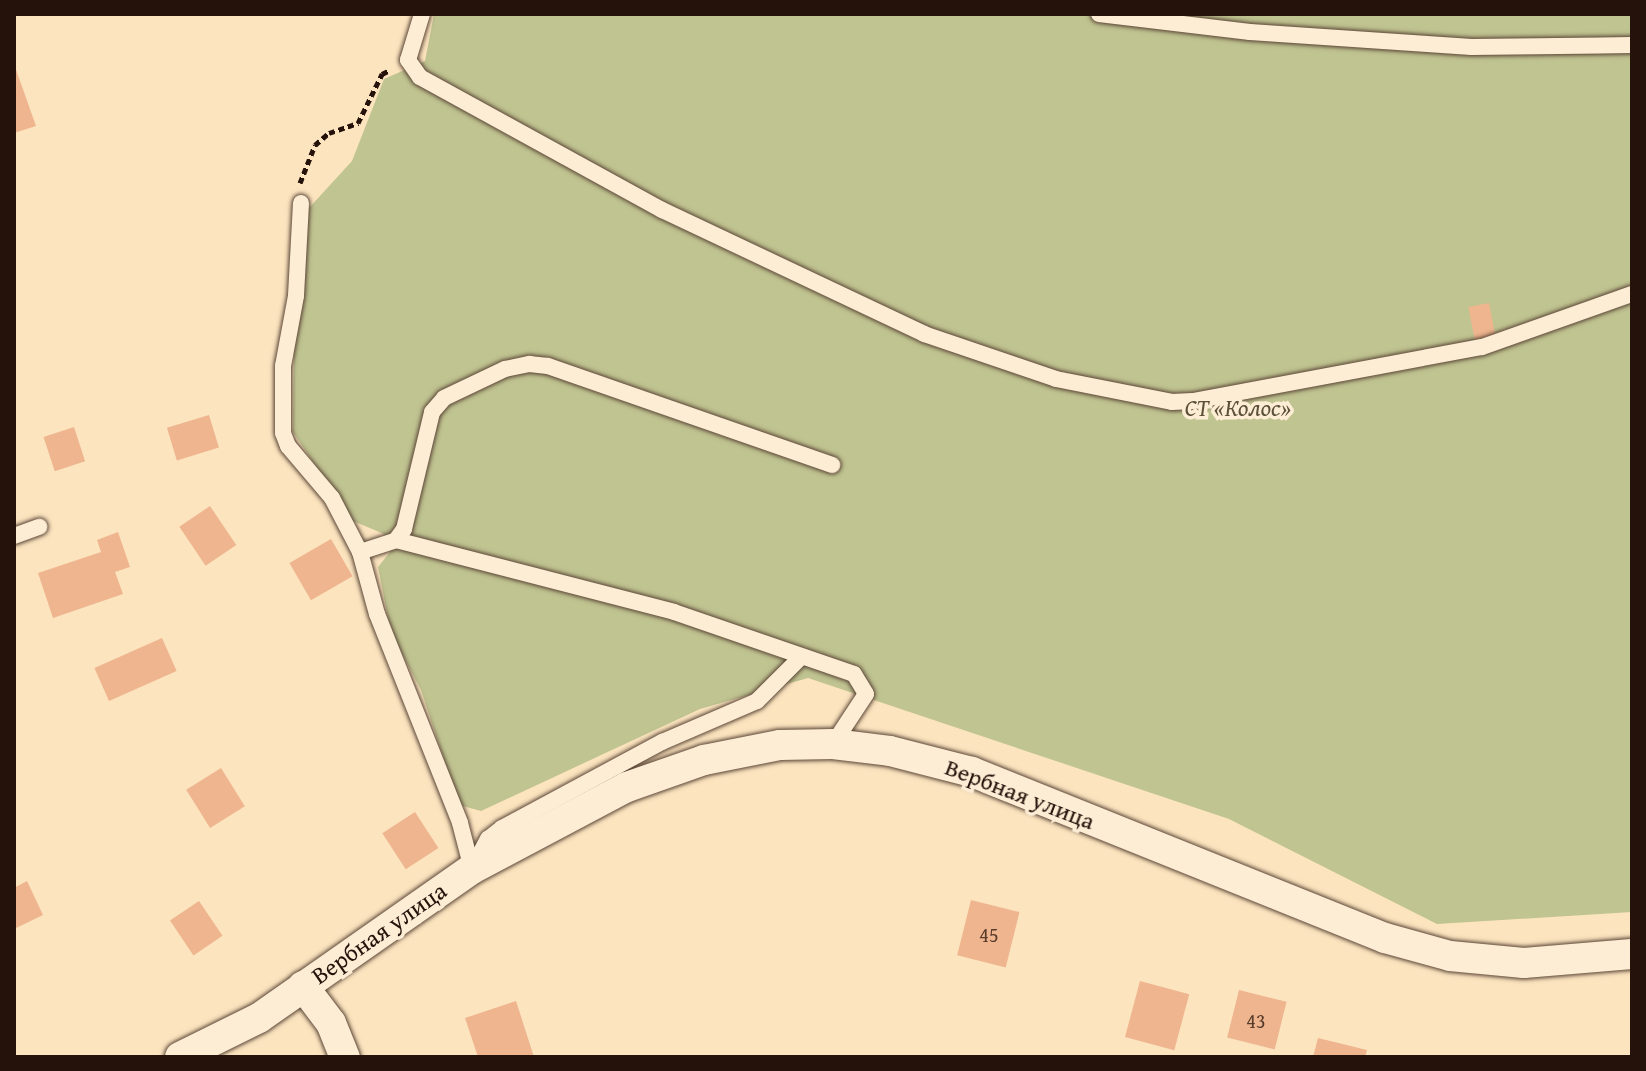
<!DOCTYPE html>
<html>
<head>
<meta charset="utf-8">
<style>
  body { margin:0 }
  #map { position:relative; width:1646px; height:1071px; overflow:hidden; background:#fce4bf; font-family:"Gentium Book Plus",serif }
  div>[style] { position:absolute }
  .green>* { inset:0; background:#c0c491 }
  .building>* { inset:0; background:#eeb58f; transform-origin:0 0 }
  .path>* { height:5px; margin-top:-2.5px; transform-origin:0; background:repeating-linear-gradient(90deg,#25120a 0 6px,transparent 0 10px) }
  .roads { filter:drop-shadow(0 0 2px #5b4637) drop-shadow(0 0 2px #5b4637) }
  .service>* { height:16px; margin:-8px; padding:0 8px; transform-origin:8px; border-radius:8px; background:#fdedd5 }
  .minor>* { height:30px; margin:-15px; padding:0 15px; transform-origin:15px; border-radius:15px; background:#fdedd5 }
  span { translate:-50% -50%; white-space:nowrap; text-align:center; line-height:1.15; -webkit-text-stroke:7px #fdedd5; paint-order:stroke }
  .number-label { font-size:20px; color:#573b2b }
  .number-label span { -webkit-text-stroke-width:0 }
  .park-label { font-size:24px; color:#5b5039; font-style:italic }
  .street-label { font-size:24px; color:#25120a }
  .frame { position:absolute; inset:0; border:16px solid #25120a; pointer-events:none }
</style>
</head>
<body>
<div id="map">
  <div class="green">
    <div style="clip-path:polygon(434px 14px,1632px 14px,1632px 912px,1437px 924px,1229px 819px,808px 678px,700px 709px,481px 811px,459px 805px,421px 690px,391px 633px,378px 567px,390px 552px,384px 534px,353px 521px,293px 432px,294px 346px,308px 209px,352px 161px,384px 79px,425px 61px)"></div>
  </div>
  <div class="building">
    <div style="clip-path:polygon(14px 64px,36px 126px,14px 133px)"></div>
    <div style="left:1489px;top:303px;width:33px;height:21px;rotate:79deg"></div>
    <div style="left:209px;top:415px;width:34px;height:44px;rotate:73deg"></div>
    <div style="left:74px;top:427px;width:36px;height:32px;rotate:72deg"></div>
    <div style="left:210px;top:506px;width:47px;height:37px;rotate:56deg"></div>
    <div style="clip-path:polygon(118px 532px,130px 567px,115px 572px,123px 594px,53px 618px,38px 573px,101px 552px,97px 540px)"></div>
    <div style="left:331px;top:539px;width:43px;height:48px;rotate:60deg"></div>
    <div style="left:162px;top:638px;width:36px;height:74px;rotate:66deg"></div>
    <div style="left:221px;top:768px;width:45px;height:41px;rotate:58deg"></div>
    <div style="left:415px;top:812px;width:43px;height:39px;rotate:57deg"></div>
    <div style="clip-path:polygon(27px 881px,43px 915px,14px 929px,14px 888px)"></div>
    <div style="left:971px;top:900px;width:50px;height:57px;rotate:14deg"></div>
    <div style="left:199px;top:901px;width:42px;height:35px;rotate:56deg"></div>
    <div style="left:1140px;top:981px;width:51px;height:58px;rotate:15deg"></div>
    <div style="left:1239px;top:990px;width:49px;height:49px;rotate:14deg"></div>
    <div style="clip-path:polygon(516px 1001px,534px 1057px,478px 1057px,465px 1018px)"></div>
    <div style="clip-path:polygon(1318px 1038px,1367px 1050px,1365px 1057px,1313px 1057px)"></div>
  </div>
  <div class="path">
    <div style="left:300px;top:183px;width:41px;rotate:-68.5deg"></div>
    <div style="left:315px;top:145px;width:18px;rotate:-41deg"></div>
    <div style="left:329px;top:133px;width:31px;rotate:-19deg"></div>
    <div style="left:358px;top:123px;width:55px;rotate:-63.9deg"></div>
    <div style="left:382px;top:74px;width:9px;rotate:-27deg"></div>
  </div>
  <div class="roads">
    <div class="service">
      <div style="left:422px;top:14px;width:48px;rotate:106.9deg"></div>
      <div style="left:408px;top:60px;width:21px;rotate:55deg"></div>
      <div style="left:420px;top:77px;width:276px;rotate:28.8deg"></div>
      <div style="left:662px;top:210px;width:290px;rotate:25.3deg"></div>
      <div style="left:924px;top:334px;width:139px;rotate:18.8deg"></div>
      <div style="left:1056px;top:379px;width:118px;rotate:11.2deg"></div>
      <div style="left:1172px;top:402px;width:21px;rotate:-3deg"></div>
      <div style="left:1193px;top:401px;width:294px;rotate:-10.6deg"></div>
      <div style="left:1482px;top:347px;width:159px;rotate:-19.5deg"></div>
      <div style="left:1099px;top:14px;width:152px;rotate:6.8deg"></div>
      <div style="left:1250px;top:32px;width:222px;rotate:3.9deg"></div>
      <div style="left:1471px;top:47px;width:161px;rotate:-0.7deg"></div>
      <div style="left:301px;top:203px;width:93px;rotate:93.1deg"></div>
      <div style="left:296px;top:296px;width:71px;rotate:100.5deg"></div>
      <div style="left:283px;top:366px;width:67px;rotate:90deg"></div>
      <div style="left:283px;top:433px;width:14px;rotate:69deg"></div>
      <div style="left:288px;top:446px;width:68px;rotate:49.8deg"></div>
      <div style="left:332px;top:498px;width:61px;rotate:62.6deg"></div>
      <div style="left:360px;top:552px;width:64px;rotate:74.7deg"></div>
      <div style="left:377px;top:614px;width:225px;rotate:68.3deg"></div>
      <div style="left:460px;top:823px;width:48px;rotate:75.4deg"></div>
      <div style="left:14px;top:536px;width:27px;rotate:-20deg"></div>
      <div style="left:396px;top:540px;width:287px;rotate:14.5deg"></div>
      <div style="left:674px;top:612px;width:190px;rotate:19deg"></div>
      <div style="left:854px;top:674px;width:23px;rotate:59deg"></div>
      <div style="left:866px;top:694px;width:60px;rotate:123.4deg"></div>
      <div style="left:360px;top:552px;width:38px;rotate:-18deg"></div>
      <div style="left:396px;top:540px;width:14px;rotate:-54deg"></div>
      <div style="left:404px;top:529px;width:120px;rotate:-76.5deg"></div>
      <div style="left:432px;top:412px;width:18px;rotate:-49deg"></div>
      <div style="left:444px;top:398px;width:68px;rotate:-25.4deg"></div>
      <div style="left:505px;top:369px;width:25px;rotate:-12deg"></div>
      <div style="left:529px;top:364px;width:19px;rotate:6deg"></div>
      <div style="left:548px;top:366px;width:301px;rotate:19.2deg"></div>
      <div style="left:474px;top:865px;width:30px;rotate:-62deg"></div>
      <div style="left:488px;top:839px;width:18px;rotate:-38deg"></div>
      <div style="left:502px;top:828px;width:182px;rotate:-28.3deg"></div>
      <div style="left:662px;top:742px;width:103px;rotate:-23.3deg"></div>
      <div style="left:757px;top:701px;width:61px;rotate:-45deg"></div>
    </div>
    <div class="minor">
      <div style="left:303px;top:986px;width:46px;rotate:52.9deg"></div>
      <div style="left:331px;top:1023px;width:37px;rotate:68deg"></div>
      <div style="left:180px;top:1057px;width:88px;rotate:-26.3deg"></div>
      <div style="left:259px;top:1018px;width:260px;rotate:-35deg"></div>
      <div style="left:472px;top:869px;width:175px;rotate:-27.9deg"></div>
      <div style="left:627px;top:787px;width:82px;rotate:-19.3deg"></div>
      <div style="left:704px;top:760px;width:77px;rotate:-11.2deg"></div>
      <div style="left:780px;top:745px;width:53px;rotate:-1.1deg"></div>
      <div style="left:833px;top:744px;width:57px;rotate:7deg"></div>
      <div style="left:890px;top:751px;width:85px;rotate:14.4deg"></div>
      <div style="left:972px;top:772px;width:445px;rotate:21.9deg"></div>
      <div style="left:1385px;top:938px;width:67px;rotate:15.5deg"></div>
      <div style="left:1450px;top:956px;width:74px;rotate:5.4deg"></div>
      <div style="left:1524px;top:963px;width:108px;rotate:-4.8deg"></div>
    </div>
  </div>
  <div class="number-label">
    <span style="left:989px;top:934px">45</span>
    <span style="left:1256px;top:1020px">43</span>
  </div>
  <div class="park-label">
    <span style="left:1238px;top:408px">СТ «Колос»</span>
  </div>
  <div class="street-label">
    <span style="left:1020px;top:794px;rotate:21deg">Вербная улица</span>
    <span style="left:379px;top:933px;rotate:-35deg">Вербная улица</span>
  </div>
  <div class="frame"></div>
</div>
</body>
</html>
